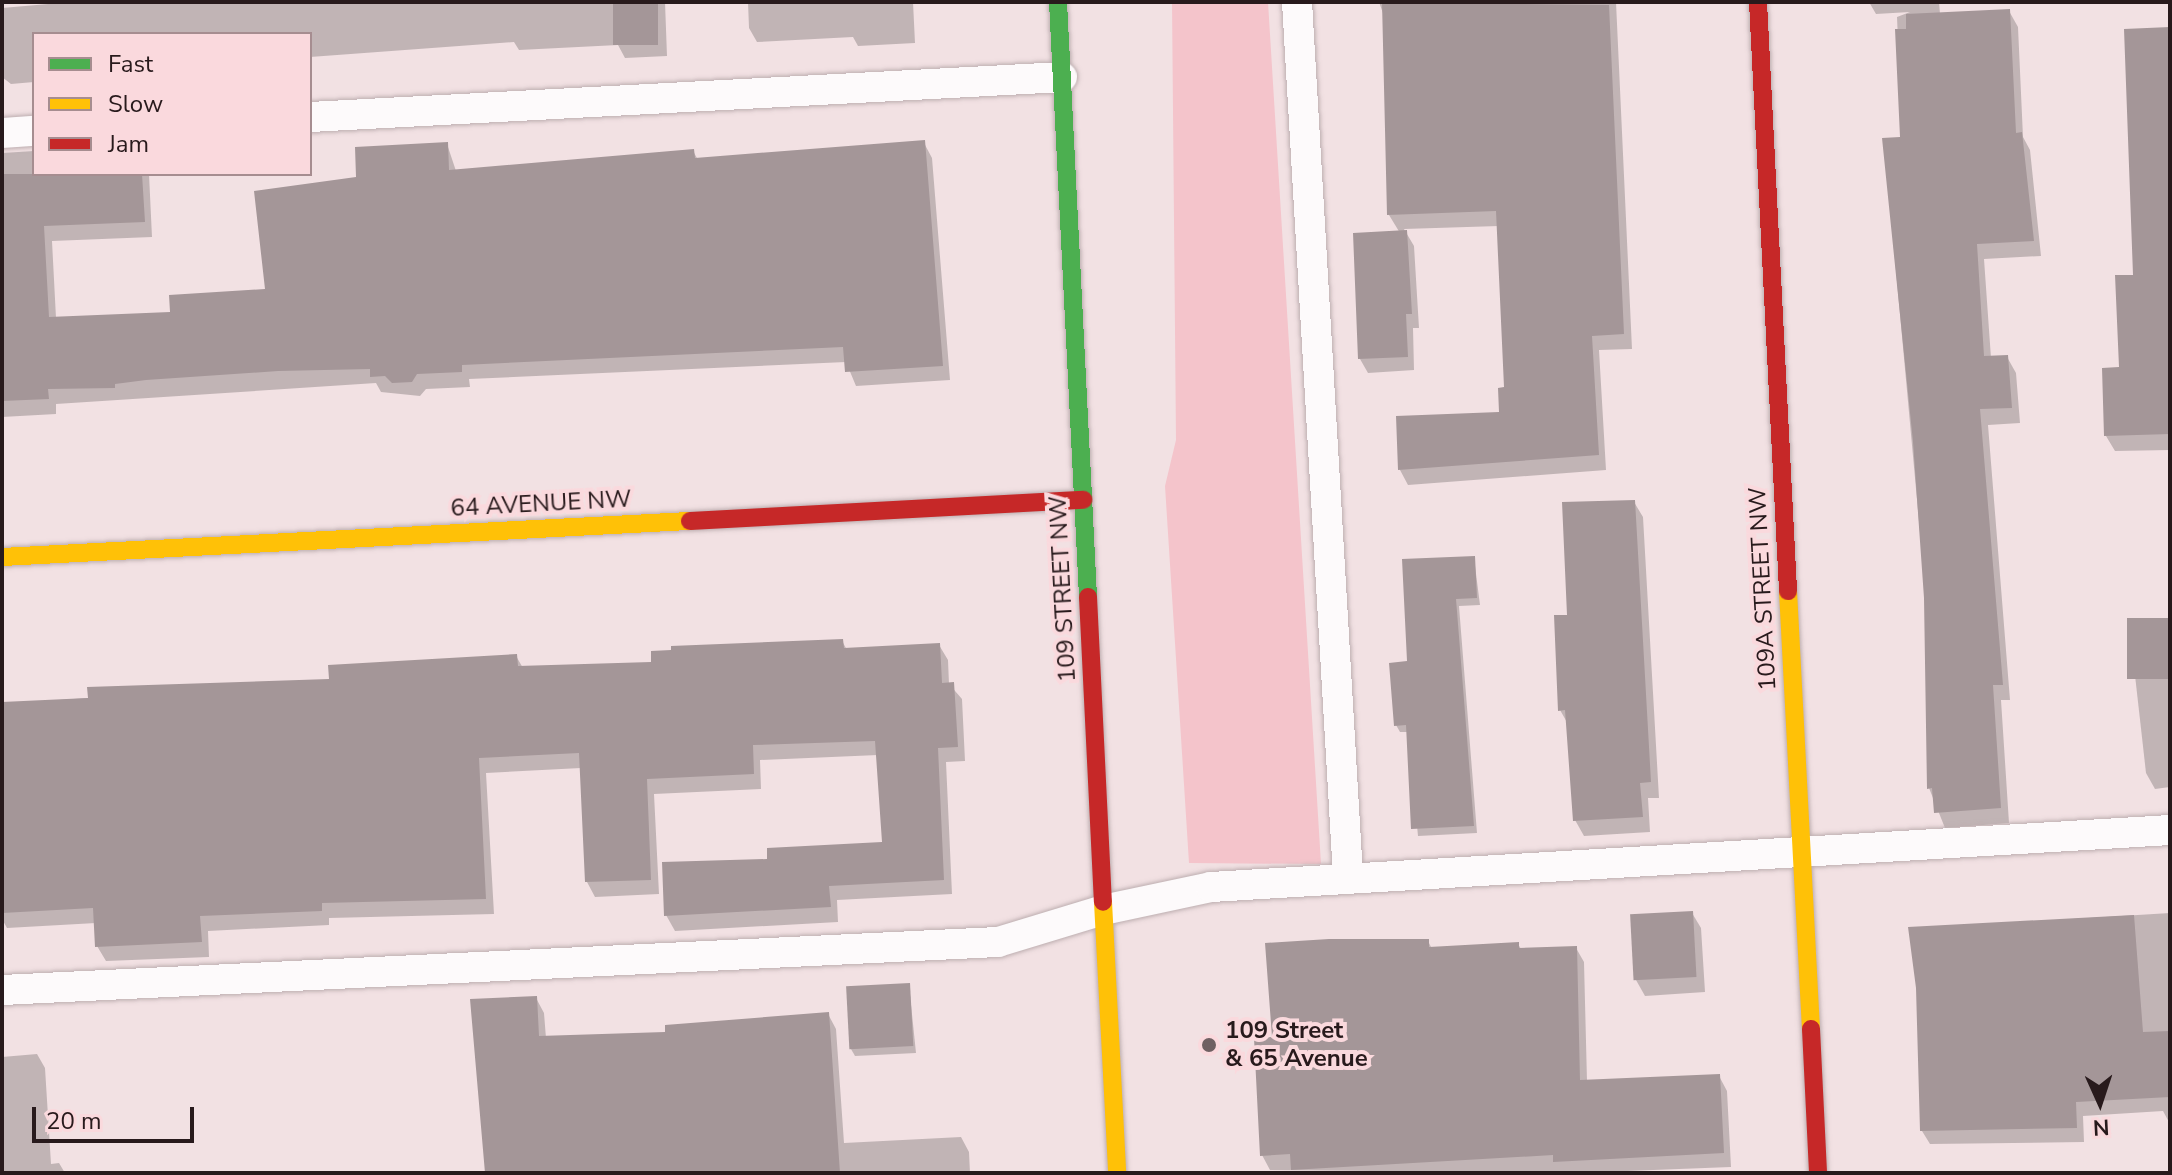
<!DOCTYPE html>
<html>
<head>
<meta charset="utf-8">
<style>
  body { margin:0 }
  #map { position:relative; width:2172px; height:1175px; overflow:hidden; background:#f2e1e3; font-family:"Nunito Sans",sans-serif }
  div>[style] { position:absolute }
  .green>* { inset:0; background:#f4c4cb }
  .shadow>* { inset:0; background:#0003 }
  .building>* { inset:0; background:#a49698; transform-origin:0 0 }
  .roads { filter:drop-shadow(0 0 2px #bdaeb0) drop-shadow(0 0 2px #bdaeb0) }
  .lane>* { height:30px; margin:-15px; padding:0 15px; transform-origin:15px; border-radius:15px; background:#fdfafb }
  .fast>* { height:18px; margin:-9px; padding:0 9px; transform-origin:9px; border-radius:9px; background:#4caf50 }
  .slow>* { height:18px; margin:-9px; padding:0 9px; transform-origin:9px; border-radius:9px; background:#ffc107 }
  .jam>* { height:18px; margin:-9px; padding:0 9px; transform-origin:9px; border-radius:9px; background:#c62828 }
  .dots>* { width:22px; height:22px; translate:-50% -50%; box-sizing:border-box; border:4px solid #fad9dd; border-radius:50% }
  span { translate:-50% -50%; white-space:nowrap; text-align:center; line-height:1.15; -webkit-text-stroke:8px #fad9dd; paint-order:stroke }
  .street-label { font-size:24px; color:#281a1c }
  .poi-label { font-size:24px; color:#281a1c; font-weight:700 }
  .left { translate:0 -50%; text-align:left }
  .frame { position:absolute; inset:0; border:4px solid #281a1c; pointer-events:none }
  .legend { position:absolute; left:32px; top:32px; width:280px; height:144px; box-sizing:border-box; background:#fad9dd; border:2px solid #a68d90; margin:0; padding:10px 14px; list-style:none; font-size:24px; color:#281a1c }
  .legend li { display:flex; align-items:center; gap:16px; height:40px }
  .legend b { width:40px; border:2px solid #a68d90 }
  .north { position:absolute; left:2060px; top:1063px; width:80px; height:80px; -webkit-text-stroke:6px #fad9dd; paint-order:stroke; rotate:177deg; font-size:22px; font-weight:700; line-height:32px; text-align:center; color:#281a1c }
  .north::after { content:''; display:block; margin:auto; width:28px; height:36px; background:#281a1c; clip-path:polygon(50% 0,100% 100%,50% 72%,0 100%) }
  .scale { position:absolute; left:32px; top:1107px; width:162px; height:36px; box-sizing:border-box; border:4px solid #281a1c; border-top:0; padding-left:10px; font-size:24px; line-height:28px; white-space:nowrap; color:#281a1c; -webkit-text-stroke:6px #fad9dd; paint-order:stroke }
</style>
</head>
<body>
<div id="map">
  <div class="green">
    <div style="clip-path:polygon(1172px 2px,1268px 2px,1321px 864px,1189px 863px,1165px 486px,1176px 440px)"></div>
  </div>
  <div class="shadow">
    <div style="clip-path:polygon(71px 2px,665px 2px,667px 56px,625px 58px,618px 45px,519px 50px,514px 42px,310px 57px,310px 34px,34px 34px,34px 82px,11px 84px,2px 77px,2px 8px)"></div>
    <div style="clip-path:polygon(748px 2px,913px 2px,915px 43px,858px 46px,853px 37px,757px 42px,749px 28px)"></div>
    <div style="clip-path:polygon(1379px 2px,1616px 2px,1632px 349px,1599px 350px,1606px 470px,1408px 485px,1400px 470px,1398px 418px,1501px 414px,1506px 389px,1499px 226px,1404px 229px,1414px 246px,1419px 328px,1413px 328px,1414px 370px,1368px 373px,1360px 359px,1400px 233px,1389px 215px,1384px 16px)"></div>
    <div style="clip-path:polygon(1869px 2px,1939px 2px,1940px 14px,2009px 11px,2018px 27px,2023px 137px,2030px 150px,2041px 256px,1984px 259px,1991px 358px,2007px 357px,2016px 373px,2020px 423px,1988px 425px,2010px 700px,2001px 700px,2009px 823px,1945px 828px,1929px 788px,1926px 598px,1884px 140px,1902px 139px,1897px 17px,1910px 12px,1876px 14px)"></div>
    <div style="clip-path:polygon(2170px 29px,2170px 450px,2115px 451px,2106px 436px,2121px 369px)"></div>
    <div style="clip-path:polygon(924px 143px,932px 158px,950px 380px,856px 386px,846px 362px,469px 379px,470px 387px,426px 389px,420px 396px,381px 392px,376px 383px,56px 404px,56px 414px,2px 417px,2px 153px,34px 151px,34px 174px,149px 174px,152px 237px,52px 241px,56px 318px,172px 314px,267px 291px,359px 179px,447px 144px,456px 171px,693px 151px,698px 160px)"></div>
    <div style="clip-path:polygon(1634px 502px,1643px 517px,1659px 798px,1648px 798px,1650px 832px,1584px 836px,1575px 820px,1568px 724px,1560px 710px,1569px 617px)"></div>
    <div style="clip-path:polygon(1474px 558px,1480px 605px,1459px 606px,1477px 833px,1418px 836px,1408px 732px,1400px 732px,1396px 725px,1410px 663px)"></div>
    <div style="clip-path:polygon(2170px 620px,2170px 787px,2155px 789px,2146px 773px,2129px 622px)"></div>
    <div style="clip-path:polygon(842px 641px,847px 650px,939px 645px,948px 660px,949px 684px,962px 699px,965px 761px,946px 762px,952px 894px,837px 900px,838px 922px,675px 931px,666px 915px,770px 860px,884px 843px,878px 755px,760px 760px,761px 789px,654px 794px,659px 894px,595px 897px,587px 882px,581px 768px,486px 773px,494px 914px,329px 918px,329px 925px,208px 931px,209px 957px,106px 961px,97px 946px,96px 923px,7px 928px,2px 919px,2px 704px,331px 681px,516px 656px,523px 668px,653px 664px)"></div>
    <div style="clip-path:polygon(1692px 913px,1701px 928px,1705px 992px,1645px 996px,1636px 980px)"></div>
    <div style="clip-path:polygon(2170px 913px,2170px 1124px,2163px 1111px,2083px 1116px,2084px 1142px,1930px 1144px,1922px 1131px,1918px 988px,1910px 929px)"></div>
    <div style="clip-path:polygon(1428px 941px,1432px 949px,1518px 944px,1521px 949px,1576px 948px,1584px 962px,1587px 1081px,1719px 1076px,1727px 1091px,1731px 1167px,1576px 1173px,1270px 1170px,1262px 1155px,1274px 1039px)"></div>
    <div style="clip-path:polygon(909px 985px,916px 1053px,855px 1056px,851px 1049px)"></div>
    <div style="clip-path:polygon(536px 998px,544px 1013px,546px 1038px,667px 1034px,828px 1014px,836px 1029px,844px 1143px,961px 1137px,969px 1152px,970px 1173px,485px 1173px)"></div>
    <div style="clip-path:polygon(37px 1054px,45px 1068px,51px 1164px,59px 1163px,65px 1173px,2px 1173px,2px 1057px)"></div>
  </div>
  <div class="building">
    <div style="left:613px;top:2px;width:45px;height:43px"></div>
    <div style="clip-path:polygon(1382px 2px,1609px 5px,1624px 334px,1592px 336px,1599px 455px,1398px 470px,1396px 416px,1499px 412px,1498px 388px,1504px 387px,1496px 211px,1387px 215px)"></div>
    <div style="clip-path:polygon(2010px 9px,2016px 133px,2022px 132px,2034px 241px,1977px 244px,1984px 356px,2008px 355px,2012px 408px,1980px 409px,2003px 685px,1993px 685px,2001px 808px,1934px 813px,1932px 788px,1927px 789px,1924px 598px,1913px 442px,1882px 138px,1900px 137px,1895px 29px,1906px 29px,1906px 14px)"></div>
    <div style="clip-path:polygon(2170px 27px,2170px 434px,2104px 436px,2102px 368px,2119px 367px,2115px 275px,2133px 275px,2124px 29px)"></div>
    <div style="clip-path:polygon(925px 140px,943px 366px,845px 372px,843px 347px,462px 365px,462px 372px,417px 374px,412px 382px,392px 383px,385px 376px,370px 377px,370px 369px,278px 371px,146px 380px,115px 384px,115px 388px,48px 389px,49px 399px,2px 401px,2px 174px,142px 174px,145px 222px,44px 226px,49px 317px,170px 312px,169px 295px,265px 289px,254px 191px,356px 177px,355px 147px,448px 142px,449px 170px,694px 149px,695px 158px)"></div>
    <div style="clip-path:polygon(1407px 230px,1412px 314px,1406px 314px,1408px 357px,1358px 359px,1353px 233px)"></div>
    <div style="clip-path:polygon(1635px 500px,1651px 782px,1640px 783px,1643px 817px,1573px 821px,1565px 710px,1558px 711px,1554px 615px,1567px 615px,1562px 502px)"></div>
    <div style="clip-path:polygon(1475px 556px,1477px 598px,1456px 599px,1474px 826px,1411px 829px,1406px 725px,1394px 726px,1389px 663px,1407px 661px,1402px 559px)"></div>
    <div style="left:2170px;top:618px;width:61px;height:43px;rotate:90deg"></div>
    <div style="clip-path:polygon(843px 639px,844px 648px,940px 643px,942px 683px,954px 682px,958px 747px,938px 748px,944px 880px,829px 886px,831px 907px,664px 916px,662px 862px,767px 859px,767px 848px,882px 842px,875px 741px,753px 745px,754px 774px,647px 779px,651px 880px,585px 882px,579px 753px,479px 758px,486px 899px,322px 903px,322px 911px,200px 916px,202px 942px,95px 947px,93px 908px,2px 913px,2px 702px,88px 698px,87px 687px,329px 679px,328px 665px,517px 654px,518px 666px,651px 662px,651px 651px,671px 650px,671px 646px)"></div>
    <div style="left:1693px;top:911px;width:66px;height:63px;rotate:87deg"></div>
    <div style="clip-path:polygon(2134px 915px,2143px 1032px,2170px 1031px,2170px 1097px,2076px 1102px,2077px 1128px,1920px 1131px,1916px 988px,1908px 927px)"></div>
    <div style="clip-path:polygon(1329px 939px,1429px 939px,1429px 947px,1519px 942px,1519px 948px,1577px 946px,1580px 1080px,1720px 1074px,1724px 1153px,1553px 1162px,1553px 1155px,1291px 1170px,1290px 1154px,1260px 1156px,1254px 1038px,1272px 1037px,1265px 943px)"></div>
    <div style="left:910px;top:983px;width:63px;height:64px;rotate:87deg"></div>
    <div style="clip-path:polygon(537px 996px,539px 1036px,665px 1032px,665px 1025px,829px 1012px,840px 1173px,485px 1173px,470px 999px)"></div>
  </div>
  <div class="roads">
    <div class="lane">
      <div style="left:1297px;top:2px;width:875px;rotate:86.66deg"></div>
      <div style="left:310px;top:117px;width:753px;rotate:-3.04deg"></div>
      <div style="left:2px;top:133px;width:32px;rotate:-4deg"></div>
      <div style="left:2px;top:990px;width:997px;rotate:-2.76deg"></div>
      <div style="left:998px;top:942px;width:110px;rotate:-16.9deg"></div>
      <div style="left:1103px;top:910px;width:110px;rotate:-12deg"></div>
      <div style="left:1211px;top:887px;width:961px;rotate:-3.4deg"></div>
    </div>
    <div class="fast">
      <div style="left:1058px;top:2px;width:596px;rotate:87.11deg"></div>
    </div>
    <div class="slow">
      <div style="left:2px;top:557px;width:689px;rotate:-3deg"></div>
      <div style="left:1788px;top:591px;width:439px;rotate:87deg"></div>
      <div style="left:1103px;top:902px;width:271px;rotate:87deg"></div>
    </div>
    <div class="jam">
      <div style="left:1758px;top:2px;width:590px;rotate:87.08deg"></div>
      <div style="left:690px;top:521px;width:394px;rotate:-3.1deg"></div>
      <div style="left:1088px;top:597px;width:305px;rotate:87.2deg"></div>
      <div style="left:1811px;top:1029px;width:144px;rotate:87.2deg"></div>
    </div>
  </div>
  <div class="dots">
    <div style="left:1209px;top:1045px;background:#6f6062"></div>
  </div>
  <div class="street-label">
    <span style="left:541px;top:504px;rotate:-3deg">64 AVENUE NW</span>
    <span style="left:1063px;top:589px;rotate:-93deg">109 STREET NW</span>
    <span style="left:1763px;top:589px;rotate:-93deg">109A STREET NW</span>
  </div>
  <div class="poi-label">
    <span class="left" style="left:1225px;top:1045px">109 Street<br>&amp; 65 Avenue</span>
  </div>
  <div class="frame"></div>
  <ul class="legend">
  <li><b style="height:10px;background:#4caf50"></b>Fast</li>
  <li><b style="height:10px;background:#ffc107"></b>Slow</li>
  <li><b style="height:10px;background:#c62828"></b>Jam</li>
  </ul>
  <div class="north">N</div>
  <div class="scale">20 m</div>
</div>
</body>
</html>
